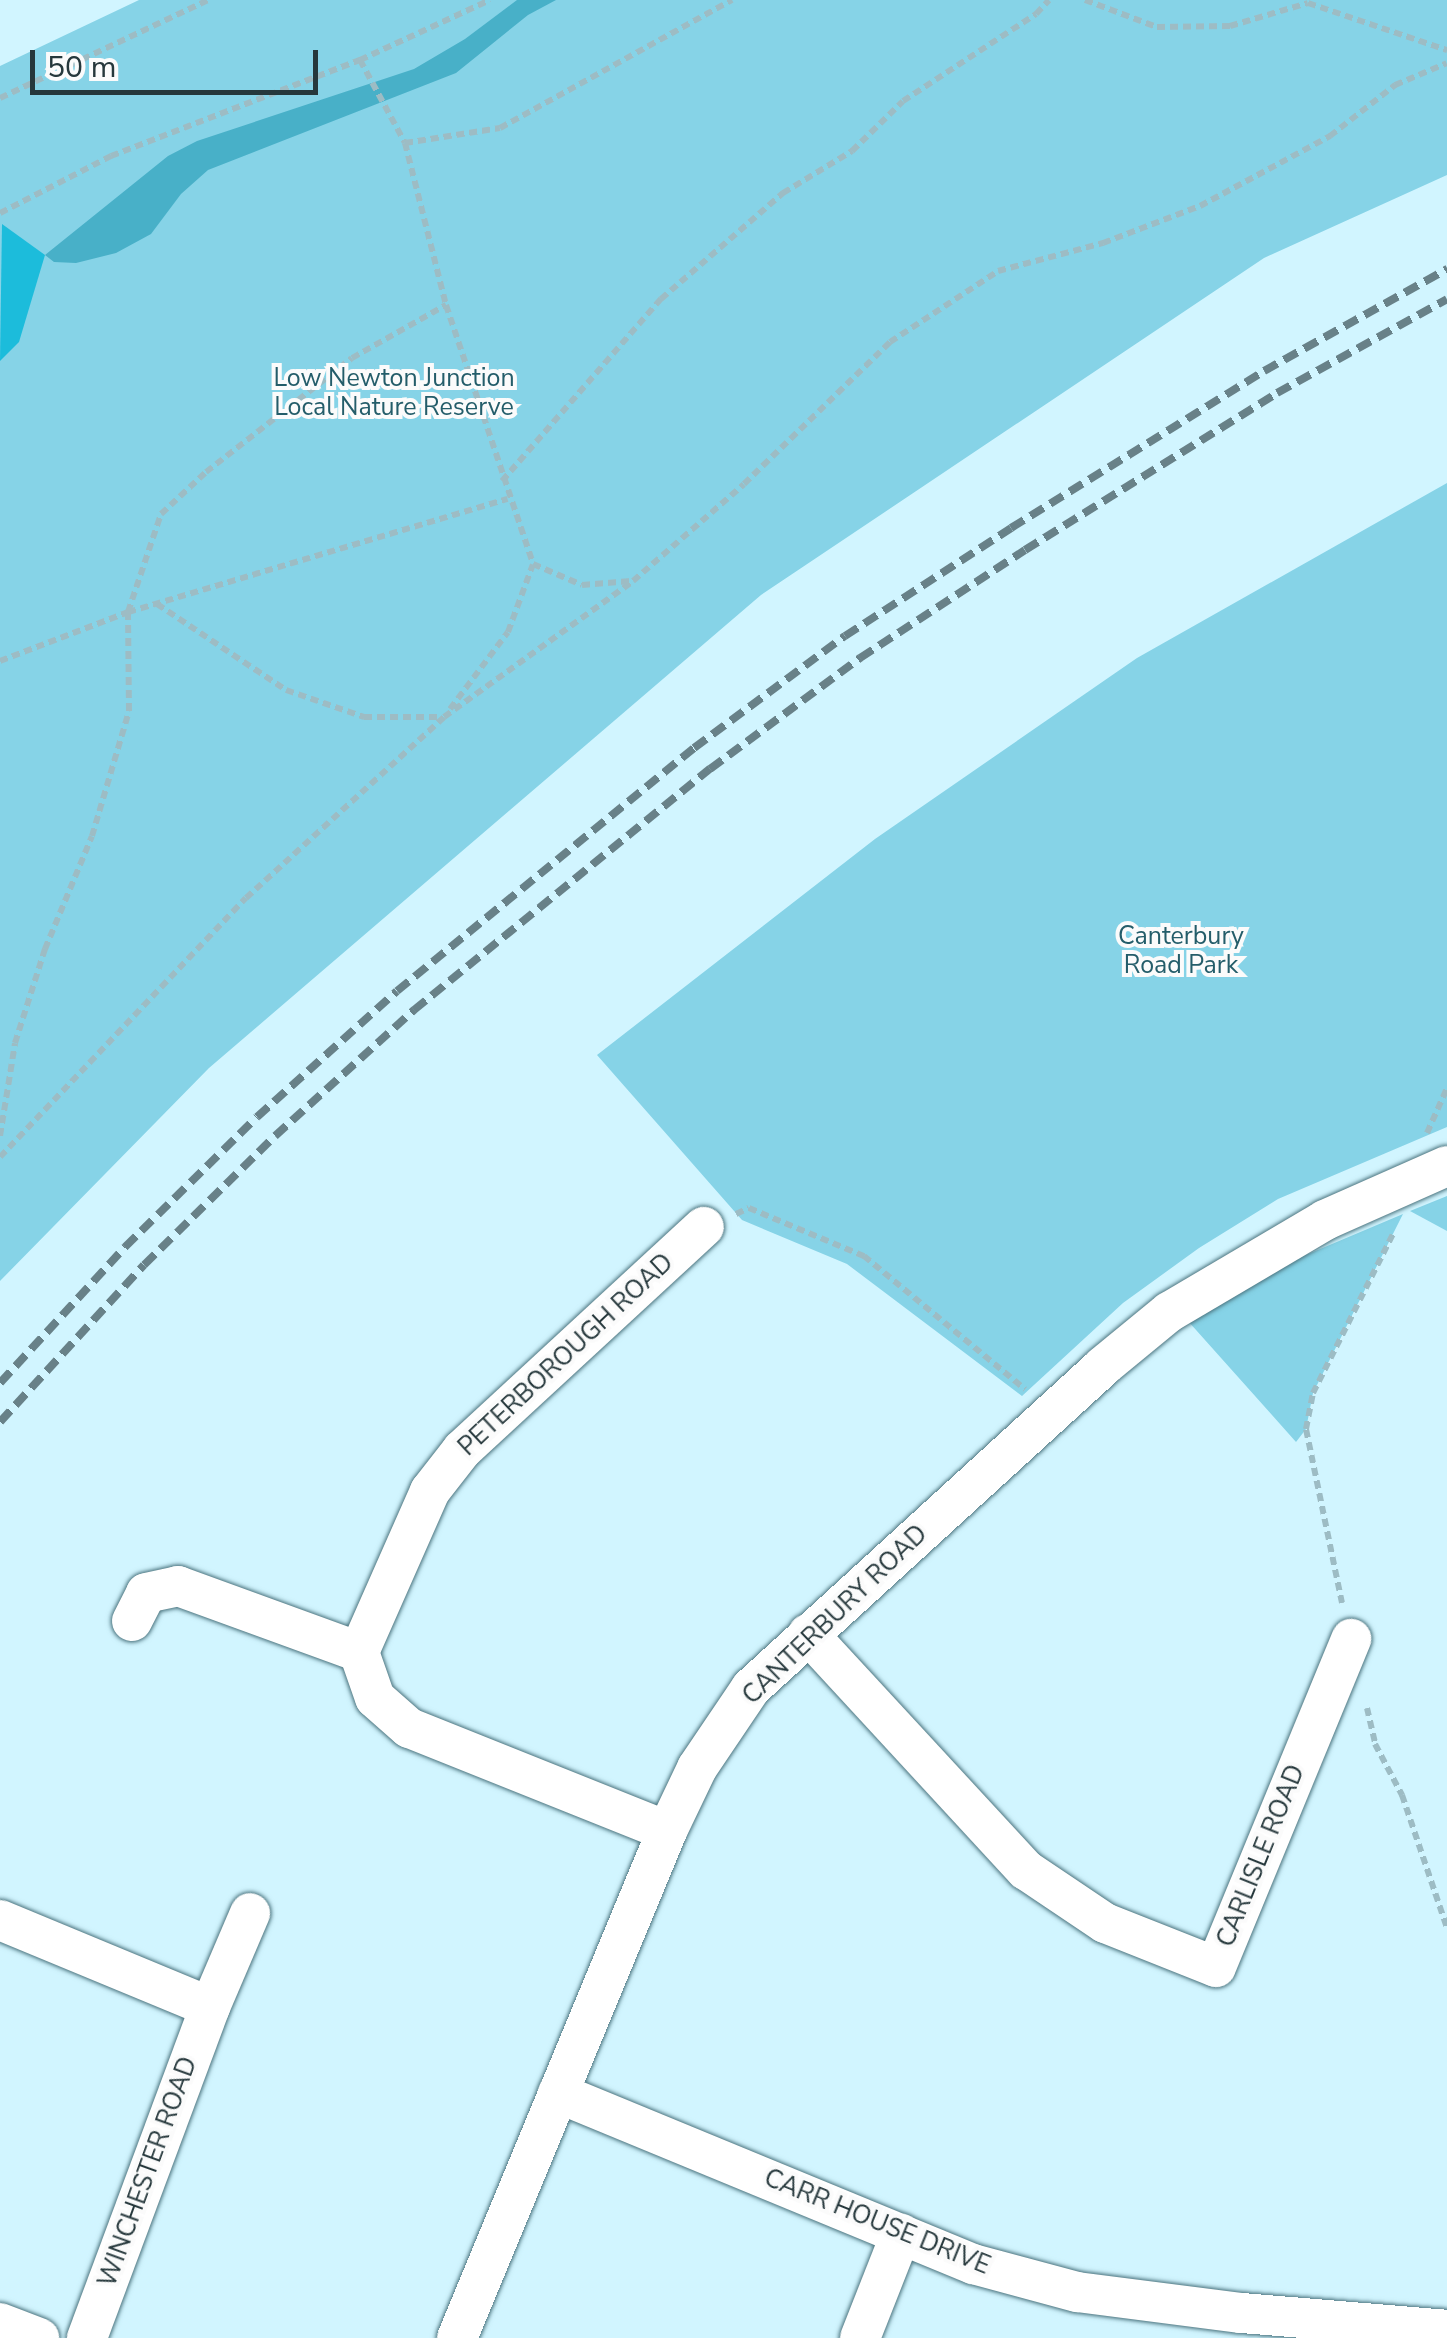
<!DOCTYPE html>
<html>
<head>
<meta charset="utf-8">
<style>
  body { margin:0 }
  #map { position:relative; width:1447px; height:2338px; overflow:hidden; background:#d1f5ff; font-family:"Nunito Sans",sans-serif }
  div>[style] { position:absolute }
  .green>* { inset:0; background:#86d3e7 }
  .forest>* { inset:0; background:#1cbcdb }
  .water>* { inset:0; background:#48b0c8 }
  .path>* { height:6px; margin-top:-3px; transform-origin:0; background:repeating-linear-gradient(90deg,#9dbcc4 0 8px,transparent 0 13px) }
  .roads { filter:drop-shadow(0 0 2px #4b747f) drop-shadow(0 0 2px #4b747f) }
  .minor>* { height:40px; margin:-20px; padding:0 20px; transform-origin:20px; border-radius:20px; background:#fff }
  .rail>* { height:8px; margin-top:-4px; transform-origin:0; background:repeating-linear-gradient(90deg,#688188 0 15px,transparent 0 23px) }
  span { translate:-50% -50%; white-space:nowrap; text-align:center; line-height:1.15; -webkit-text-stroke:8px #fbfbfb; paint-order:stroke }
  .park-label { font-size:25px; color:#245d6a }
  .street-label { font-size:25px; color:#26383c }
  .scale { position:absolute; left:30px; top:50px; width:288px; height:45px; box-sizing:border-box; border:5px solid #26383c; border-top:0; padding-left:12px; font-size:30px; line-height:35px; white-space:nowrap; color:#26383c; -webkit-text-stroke:8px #fbfbfb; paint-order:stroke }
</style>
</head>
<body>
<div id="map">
  <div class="green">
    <div style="clip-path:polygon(139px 0,1447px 0,1447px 175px,1264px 258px,761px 595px,209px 1068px,0 1281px,0 66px)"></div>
    <div style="clip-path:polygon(1447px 483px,1447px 1127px,1278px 1199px,1199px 1248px,1123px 1303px,1022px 1396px,847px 1264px,742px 1220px,597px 1055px,875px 839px,1137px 658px)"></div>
    <div style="clip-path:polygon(1447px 1196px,1447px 1231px,1410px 1211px)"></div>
    <div style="clip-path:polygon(1403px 1214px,1313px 1393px,1306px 1429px,1296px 1442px,1188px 1321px,1287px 1263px)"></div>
  </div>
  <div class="forest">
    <div style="clip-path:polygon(2px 224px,45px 255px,19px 342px,0 361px)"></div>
  </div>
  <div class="water">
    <div style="clip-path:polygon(517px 0,556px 0,528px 15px,456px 73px,208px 170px,181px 194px,151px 234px,116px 253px,76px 263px,54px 262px,45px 255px,168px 156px,197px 141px,414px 69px,465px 39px)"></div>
  </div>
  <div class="path">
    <div style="left:1085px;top:0;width:77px;rotate:20.6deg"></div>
    <div style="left:1157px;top:27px;width:73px;rotate:-0.8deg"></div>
    <div style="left:1230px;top:26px;width:81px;rotate:-16.4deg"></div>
    <div style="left:1308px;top:3px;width:147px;rotate:18.7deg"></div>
    <div style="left:360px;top:60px;width:94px;rotate:61.5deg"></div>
    <div style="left:405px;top:143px;width:167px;rotate:75.8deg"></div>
    <div style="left:446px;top:305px;width:273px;rotate:71.4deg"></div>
    <div style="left:533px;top:564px;width:53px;rotate:23.2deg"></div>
    <div style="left:582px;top:585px;width:49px;rotate:-4.7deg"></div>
    <div style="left:0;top:98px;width:230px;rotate:-25.2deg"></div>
    <div style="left:405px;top:143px;width:96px;rotate:-9deg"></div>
    <div style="left:500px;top:128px;width:265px;rotate:-28.9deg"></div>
    <div style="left:0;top:213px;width:125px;rotate:-27.2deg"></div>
    <div style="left:111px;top:156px;width:267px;rotate:-21.1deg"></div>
    <div style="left:360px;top:60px;width:143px;rotate:-24.8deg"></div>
    <div style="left:502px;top:481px;width:242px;rotate:-48.9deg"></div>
    <div style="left:661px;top:299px;width:162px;rotate:-41deg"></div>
    <div style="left:783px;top:193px;width:81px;rotate:-31.3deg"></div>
    <div style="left:852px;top:151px;width:71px;rotate:-44.4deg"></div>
    <div style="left:903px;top:101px;width:159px;rotate:-33.2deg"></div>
    <div style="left:1036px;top:14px;width:19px;rotate:-47deg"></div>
    <div style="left:157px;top:604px;width:155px;rotate:33.7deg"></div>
    <div style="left:286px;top:690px;width:83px;rotate:19.1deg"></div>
    <div style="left:364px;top:717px;width:78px"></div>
    <div style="left:0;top:661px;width:137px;rotate:-20.9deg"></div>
    <div style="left:128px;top:612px;width:396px;rotate:-16.6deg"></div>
    <div style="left:450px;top:709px;width:96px;rotate:-53deg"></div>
    <div style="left:508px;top:632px;width:72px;rotate:-69.8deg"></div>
    <div style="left:1427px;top:1133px;width:49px;rotate:-66deg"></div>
    <div style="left:0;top:1136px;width:94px;rotate:-80.8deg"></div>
    <div style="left:15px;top:1043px;width:99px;rotate:-72.3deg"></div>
    <div style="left:45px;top:949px;width:122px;rotate:-67.4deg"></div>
    <div style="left:92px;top:836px;width:130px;rotate:-73.5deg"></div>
    <div style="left:129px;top:711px;width:99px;rotate:-90.6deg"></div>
    <div style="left:128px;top:612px;width:103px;rotate:-71.4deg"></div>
    <div style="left:161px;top:514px;width:62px;rotate:-43deg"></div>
    <div style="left:206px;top:472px;width:185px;rotate:-38deg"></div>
    <div style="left:352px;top:358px;width:108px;rotate:-29.4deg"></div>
    <div style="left:0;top:1157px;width:357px;rotate:-46.5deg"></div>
    <div style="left:246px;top:898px;width:268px;rotate:-42.4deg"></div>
    <div style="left:444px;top:717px;width:233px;rotate:-35.7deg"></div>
    <div style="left:633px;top:581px;width:147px;rotate:-41.1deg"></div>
    <div style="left:744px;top:484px;width:204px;rotate:-44.2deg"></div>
    <div style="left:890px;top:342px;width:129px;rotate:-33.3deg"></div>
    <div style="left:998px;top:271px;width:109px;rotate:-14.9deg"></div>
    <div style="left:1103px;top:243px;width:104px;rotate:-20.9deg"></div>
    <div style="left:1200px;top:206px;width:148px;rotate:-28.3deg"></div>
    <div style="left:1330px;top:136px;width:83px;rotate:-38.1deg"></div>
    <div style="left:1395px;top:85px;width:56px;rotate:-22.9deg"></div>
    <div style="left:736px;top:1214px;width:14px;rotate:-25deg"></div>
    <div style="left:749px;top:1208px;width:125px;rotate:22.7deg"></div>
    <div style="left:864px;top:1256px;width:209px;rotate:39.6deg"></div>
    <div style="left:1342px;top:1603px;width:178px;rotate:-101.7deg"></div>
    <div style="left:1306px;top:1429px;width:37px;rotate:-79deg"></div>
    <div style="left:1313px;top:1393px;width:178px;rotate:-63.3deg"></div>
    <div style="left:1367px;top:1708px;width:37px;rotate:77deg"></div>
    <div style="left:1375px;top:1744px;width:58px;rotate:62.1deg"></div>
    <div style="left:1402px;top:1795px;width:140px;rotate:71.3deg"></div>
  </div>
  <div class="roads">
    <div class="minor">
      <div style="left:132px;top:1621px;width:31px;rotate:-63deg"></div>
      <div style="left:146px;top:1593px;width:33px;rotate:-12deg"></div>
      <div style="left:178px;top:1586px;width:193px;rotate:20deg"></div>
      <div style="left:808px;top:1634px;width:321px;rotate:47.3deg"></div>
      <div style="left:1026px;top:1870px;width:95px;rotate:33.9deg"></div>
      <div style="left:1105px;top:1923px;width:119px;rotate:21.6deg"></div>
      <div style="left:1216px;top:1967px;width:355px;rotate:-67.6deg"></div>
      <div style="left:667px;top:1831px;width:278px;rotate:-158.2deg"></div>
      <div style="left:409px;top:1728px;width:45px;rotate:-138.6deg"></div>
      <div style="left:375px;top:1698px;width:49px;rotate:-109.2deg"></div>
      <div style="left:359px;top:1652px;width:176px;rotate:-66.2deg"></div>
      <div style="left:430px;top:1491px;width:52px;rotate:-52deg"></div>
      <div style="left:462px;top:1450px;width:329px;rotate:-42.7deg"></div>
      <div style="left:0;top:1920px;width:227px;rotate:22.5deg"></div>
      <div style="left:210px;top:2007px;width:353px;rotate:110.4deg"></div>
      <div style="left:210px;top:2007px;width:102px;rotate:-66.9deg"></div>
      <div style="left:558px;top:2093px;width:449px;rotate:22.4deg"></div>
      <div style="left:973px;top:2264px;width:108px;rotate:15.1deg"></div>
      <div style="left:1077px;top:2292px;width:166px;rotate:7.3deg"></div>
      <div style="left:1242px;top:2313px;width:206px;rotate:4.7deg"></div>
      <div style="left:0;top:2323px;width:42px;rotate:21deg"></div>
      <div style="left:457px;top:2338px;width:549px;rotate:-67.5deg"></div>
      <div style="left:667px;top:1831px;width:70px;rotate:-64.5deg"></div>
      <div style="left:697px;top:1768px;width:97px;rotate:-56deg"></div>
      <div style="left:751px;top:1688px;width:476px;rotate:-42.4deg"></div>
      <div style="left:1102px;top:1367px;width:87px;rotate:-39.4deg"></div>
      <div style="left:1169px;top:1312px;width:181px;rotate:-30.5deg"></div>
      <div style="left:1325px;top:1220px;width:133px;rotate:-23.9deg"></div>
      <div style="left:860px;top:2338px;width:112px;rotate:-68.5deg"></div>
    </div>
  </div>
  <div class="rail">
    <div style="left:0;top:1383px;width:185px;rotate:-47.4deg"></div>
    <div style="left:125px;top:1247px;width:185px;rotate:-44.6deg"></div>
    <div style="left:257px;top:1117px;width:188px;rotate:-42deg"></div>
    <div style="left:397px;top:991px;width:384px;rotate:-39.3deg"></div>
    <div style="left:694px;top:748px;width:188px;rotate:-36.6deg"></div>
    <div style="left:845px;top:636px;width:198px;rotate:-33deg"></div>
    <div style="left:1011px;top:528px;width:298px;rotate:-31.8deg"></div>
    <div style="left:1264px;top:371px;width:210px;rotate:-29.1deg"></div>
    <div style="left:0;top:1422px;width:213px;rotate:-47.5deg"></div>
    <div style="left:144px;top:1265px;width:184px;rotate:-44.6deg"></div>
    <div style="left:275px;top:1136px;width:188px;rotate:-42.2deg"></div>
    <div style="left:414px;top:1010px;width:382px;rotate:-39.2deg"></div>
    <div style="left:710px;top:769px;width:187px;rotate:-36.5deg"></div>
    <div style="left:860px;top:658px;width:197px;rotate:-33.2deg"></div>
    <div style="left:1025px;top:550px;width:297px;rotate:-31.9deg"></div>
    <div style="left:1277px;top:393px;width:194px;rotate:-28.9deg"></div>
  </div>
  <div class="park-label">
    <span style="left:394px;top:393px">Low Newton Junction<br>Local Nature Reserve</span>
    <span style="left:1181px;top:951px">Canterbury<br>Road Park</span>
  </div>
  <div class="street-label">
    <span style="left:566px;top:1355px;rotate:-43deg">PETERBOROUGH ROAD</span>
    <span style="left:835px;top:1615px;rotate:-44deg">CANTERBURY ROAD</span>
    <span style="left:1261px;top:1856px;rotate:-68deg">CARLISLE ROAD</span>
    <span style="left:148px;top:2172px;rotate:-70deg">WINCHESTER ROAD</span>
    <span style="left:877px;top:2222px;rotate:22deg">CARR HOUSE DRIVE</span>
  </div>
  <div class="scale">50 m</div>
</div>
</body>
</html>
